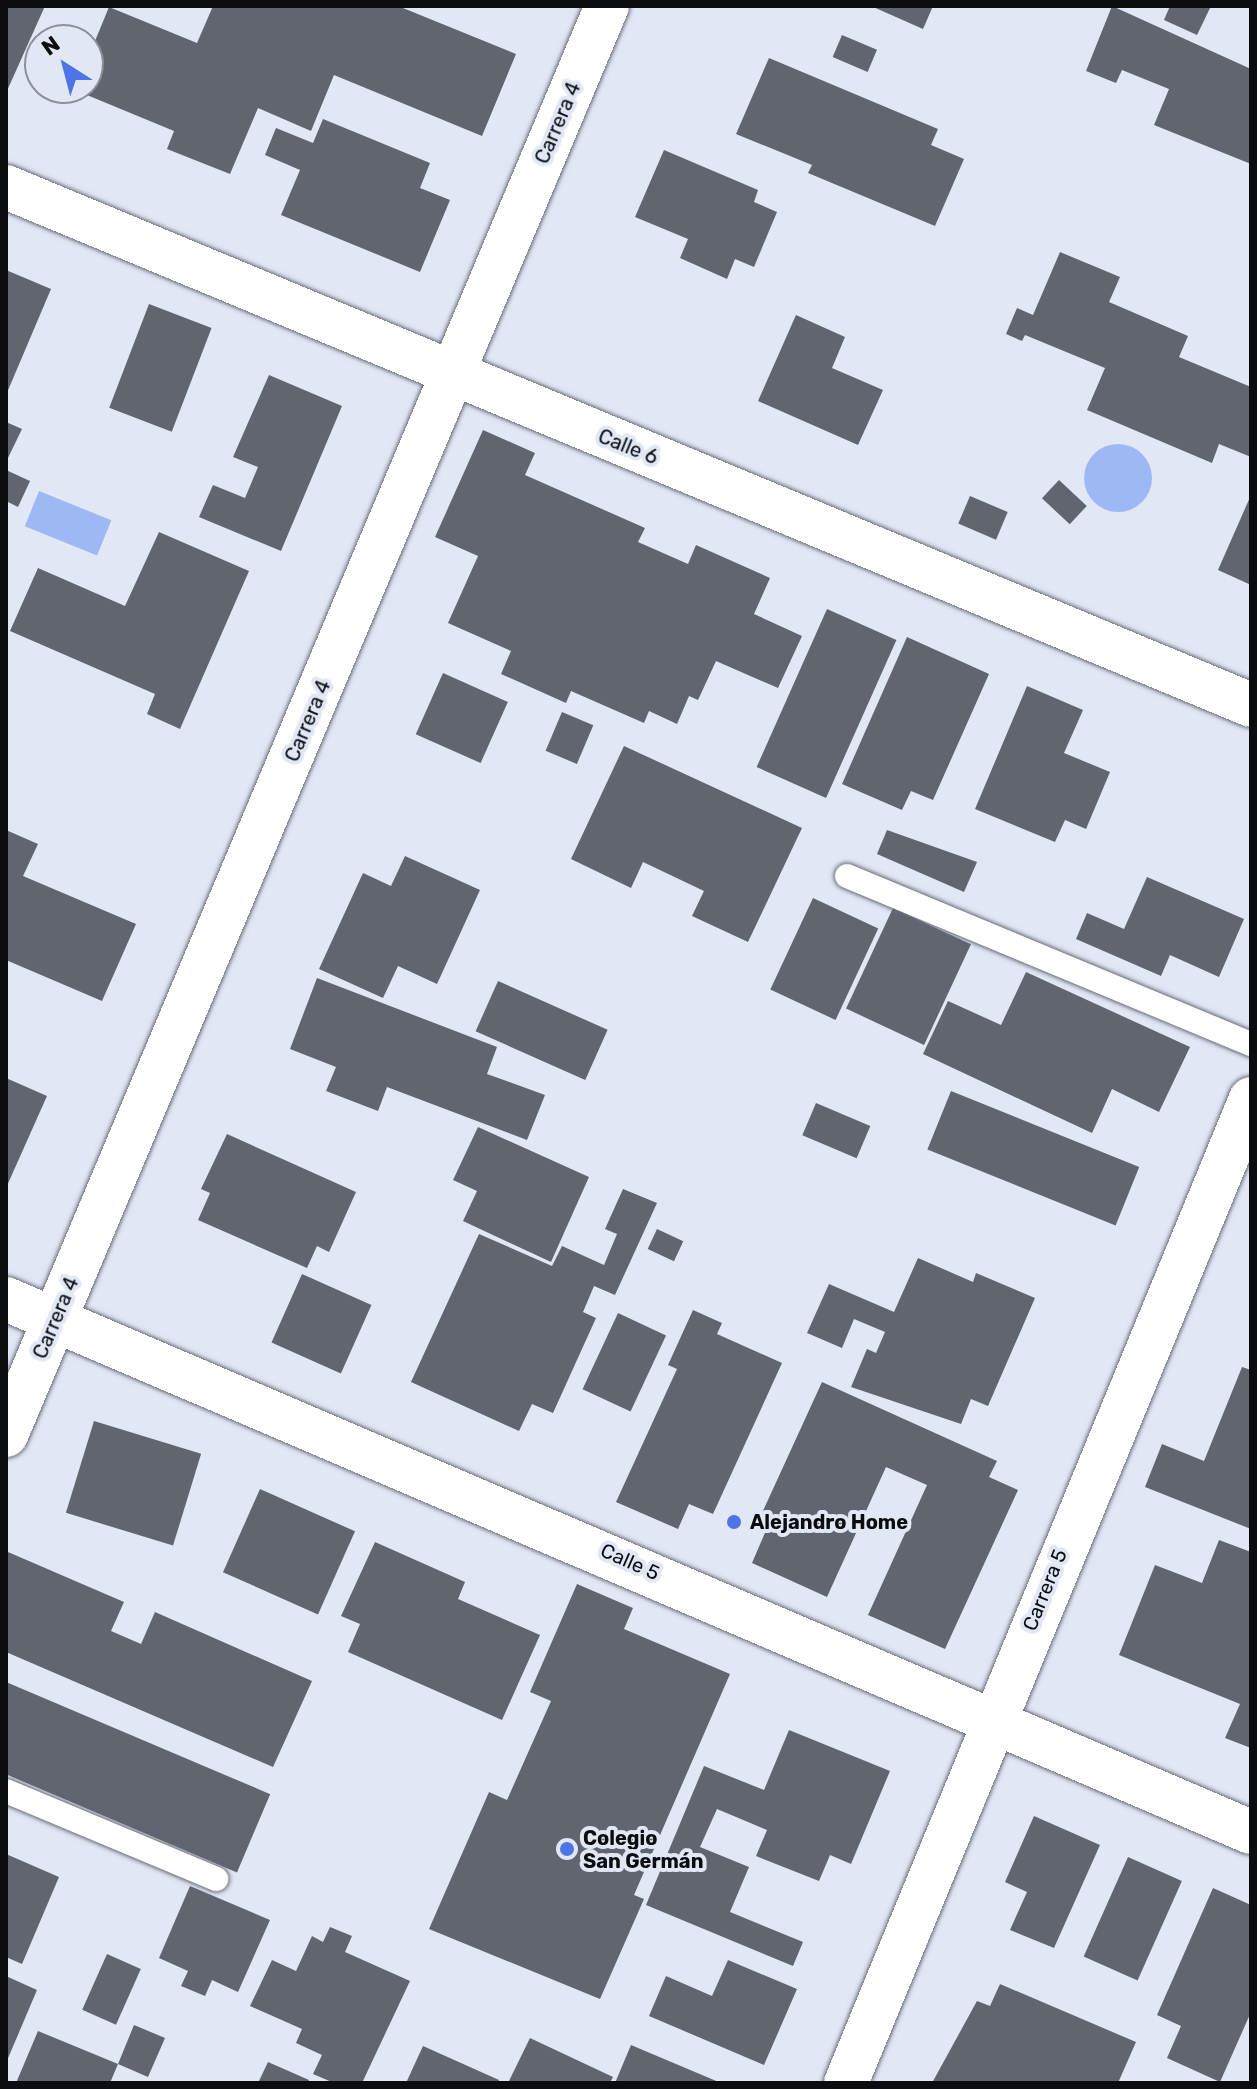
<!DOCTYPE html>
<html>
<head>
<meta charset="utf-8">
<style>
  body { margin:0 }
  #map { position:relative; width:1257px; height:2089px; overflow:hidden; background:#e2e7f5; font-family:Rubik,sans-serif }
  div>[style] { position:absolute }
  .water>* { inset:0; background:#9eb8f5; transform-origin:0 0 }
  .round { border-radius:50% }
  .building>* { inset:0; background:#606570; transform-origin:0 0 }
  .roads { filter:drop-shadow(0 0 2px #676c77) drop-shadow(0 0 2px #676c77) }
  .lane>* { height:24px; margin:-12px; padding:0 12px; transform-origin:12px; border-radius:12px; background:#fff }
  .street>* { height:44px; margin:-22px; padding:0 22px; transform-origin:22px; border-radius:22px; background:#fff }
  .dots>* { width:22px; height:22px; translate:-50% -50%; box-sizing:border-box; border:4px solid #e2e7f5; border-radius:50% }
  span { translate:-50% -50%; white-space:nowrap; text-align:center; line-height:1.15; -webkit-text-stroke:8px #e2e7f5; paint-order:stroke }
  .street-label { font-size:20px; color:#0a0c10 }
  .poi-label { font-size:20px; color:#0a0c10; font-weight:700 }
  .left { translate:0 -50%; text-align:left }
  .frame { position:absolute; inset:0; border:8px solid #0a0c10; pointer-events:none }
  .north { position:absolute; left:24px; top:24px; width:80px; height:80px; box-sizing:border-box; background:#e2e7f5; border:2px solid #8c8f99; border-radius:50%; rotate:324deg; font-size:22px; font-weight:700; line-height:32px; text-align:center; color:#0a0c10 }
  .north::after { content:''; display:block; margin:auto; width:28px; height:36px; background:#4d75e8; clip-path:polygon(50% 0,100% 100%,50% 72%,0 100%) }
</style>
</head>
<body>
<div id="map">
  <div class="water">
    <div class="round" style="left:1084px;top:444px;width:68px;height:68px"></div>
    <div style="left:39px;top:491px;width:78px;height:38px;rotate:22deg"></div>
  </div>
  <div class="building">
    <div style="clip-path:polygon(6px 6px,45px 6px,6px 93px)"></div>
    <div style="clip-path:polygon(213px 6px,398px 6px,516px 54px,482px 136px,334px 75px,311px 131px,258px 108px,230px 174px,167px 149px,174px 131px,70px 88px,88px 88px,88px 58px,109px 7px,197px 43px)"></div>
    <div style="clip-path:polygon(871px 6px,933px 6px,923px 29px)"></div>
    <div style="clip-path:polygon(1112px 6px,1251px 69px,1251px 164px,1154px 125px,1169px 89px,1122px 70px,1116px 83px,1086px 71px)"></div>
    <div style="clip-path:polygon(1170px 6px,1211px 6px,1197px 35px,1164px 20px)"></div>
    <div style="left:842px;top:35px;width:38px;height:24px;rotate:23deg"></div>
    <div style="clip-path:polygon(769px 58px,938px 129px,931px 145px,964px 159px,935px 226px,808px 173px,812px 165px,736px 134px)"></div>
    <div style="clip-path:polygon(323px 119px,430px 163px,420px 188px,450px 200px,420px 272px,281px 215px,300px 170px,265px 155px,276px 128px,313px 143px)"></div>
    <div style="clip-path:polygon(664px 150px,758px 190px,754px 202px,777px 212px,754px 267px,735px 259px,727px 279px,680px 258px,688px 239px,635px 217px)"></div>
    <div style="clip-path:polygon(1060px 252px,1120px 277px,1109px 302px,1188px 336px,1179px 357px,1251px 387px,1251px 457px,1219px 444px,1212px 463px,1087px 410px,1105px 368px,1025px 335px,1022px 341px,1006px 334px,1017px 308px,1033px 315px)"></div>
    <div style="clip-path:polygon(6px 270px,51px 289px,6px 395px)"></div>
    <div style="left:149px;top:304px;width:67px;height:111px;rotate:21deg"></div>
    <div style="clip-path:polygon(796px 315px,845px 337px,832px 368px,883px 390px,858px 445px,758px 401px)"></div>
    <div style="clip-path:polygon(269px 375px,342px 406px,281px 551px,199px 517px,213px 485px,245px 498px,258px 467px,233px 457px)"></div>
    <div style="clip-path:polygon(6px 422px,22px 429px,6px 462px)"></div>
    <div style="clip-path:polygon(483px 430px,535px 453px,525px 475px,645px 528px,638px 542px,688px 564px,696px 545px,770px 578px,754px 614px,802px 636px,778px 688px,716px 661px,698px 700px,689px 696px,677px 724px,649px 711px,644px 723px,571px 691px,566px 703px,501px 674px,511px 651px,448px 623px,478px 556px,435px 537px)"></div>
    <div style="clip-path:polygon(6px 470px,30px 481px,18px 507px,6px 501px)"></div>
    <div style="left:1059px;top:480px;width:38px;height:25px;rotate:43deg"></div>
    <div style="clip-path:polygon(1251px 495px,1251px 585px,1218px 570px)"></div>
    <div style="left:970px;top:496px;width:41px;height:30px;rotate:23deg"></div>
    <div style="clip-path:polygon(159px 532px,249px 571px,180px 729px,147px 714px,155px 694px,10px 631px,38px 568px,125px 606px)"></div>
    <div style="left:827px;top:609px;width:76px;height:173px;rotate:24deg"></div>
    <div style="clip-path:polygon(907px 637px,989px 674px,933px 800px,911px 791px,902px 810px,842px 784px)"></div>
    <div style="left:443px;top:673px;width:71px;height:67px;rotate:24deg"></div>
    <div style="clip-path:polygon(1027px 686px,1083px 710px,1064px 753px,1110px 772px,1086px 829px,1065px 820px,1055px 842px,975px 809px)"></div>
    <div style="left:562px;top:712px;width:34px;height:42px;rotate:23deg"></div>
    <div style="clip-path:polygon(624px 746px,802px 828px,748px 942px,692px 916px,704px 891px,643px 862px,631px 888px,571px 859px)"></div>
    <div style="clip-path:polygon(6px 830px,38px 844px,23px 876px,136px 924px,102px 1001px,6px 960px)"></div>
    <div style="clip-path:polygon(887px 830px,977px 862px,964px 892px,877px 854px)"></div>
    <div style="clip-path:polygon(405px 856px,480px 890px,437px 984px,398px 966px,383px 998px,319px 969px,363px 873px,391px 886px)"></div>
    <div style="clip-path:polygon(1147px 877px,1244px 919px,1219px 977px,1170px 955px,1161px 976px,1076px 939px,1087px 913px,1124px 929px)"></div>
    <div style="left:813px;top:898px;width:72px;height:101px;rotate:25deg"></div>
    <div style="left:893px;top:908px;width:86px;height:111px;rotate:25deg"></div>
    <div style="clip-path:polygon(1026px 972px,1190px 1047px,1159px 1112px,1112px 1089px,1092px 1133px,923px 1054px,948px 1001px,1001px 1025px)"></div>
    <div style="clip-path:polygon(317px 978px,497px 1047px,487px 1074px,545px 1095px,527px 1140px,387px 1087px,378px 1111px,326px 1091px,336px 1067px,290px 1049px)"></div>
    <div style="left:498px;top:981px;width:120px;height:55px;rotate:24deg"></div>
    <div style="clip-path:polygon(6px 1078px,47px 1096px,6px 1188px)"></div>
    <div style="left:951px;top:1091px;width:203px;height:63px;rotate:22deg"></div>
    <div style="left:816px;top:1103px;width:59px;height:35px;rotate:23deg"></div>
    <div style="clip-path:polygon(478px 1127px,589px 1177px,551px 1262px,463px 1221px,477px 1191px,453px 1180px)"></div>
    <div style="clip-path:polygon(227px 1134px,356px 1192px,329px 1252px,317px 1246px,307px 1268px,198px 1220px,210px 1193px,201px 1189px)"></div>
    <div style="clip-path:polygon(623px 1189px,657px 1203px,615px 1295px,594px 1286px,583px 1312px,596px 1318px,553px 1413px,532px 1404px,519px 1431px,411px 1382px,479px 1234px,552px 1266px,562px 1246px,604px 1265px,617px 1234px,605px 1229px)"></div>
    <div style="left:657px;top:1229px;width:29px;height:22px;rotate:25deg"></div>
    <div style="clip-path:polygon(918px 1258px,973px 1282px,976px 1273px,1035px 1298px,988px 1406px,971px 1399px,961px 1424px,851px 1387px,867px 1349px,876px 1353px,885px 1332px,854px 1319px,842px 1348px,807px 1333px,829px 1284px,894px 1312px)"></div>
    <div style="left:302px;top:1274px;width:76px;height:75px;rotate:24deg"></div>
    <div style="clip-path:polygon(693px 1310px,722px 1323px,717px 1334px,782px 1363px,713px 1514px,689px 1504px,678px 1529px,616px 1502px,677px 1369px,668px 1365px)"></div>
    <div style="left:618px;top:1313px;width:53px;height:84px;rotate:25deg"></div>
    <div style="clip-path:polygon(1242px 1367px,1251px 1370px,1251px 1529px,1145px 1487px,1162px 1444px,1204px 1461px)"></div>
    <div style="clip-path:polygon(822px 1382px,997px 1461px,989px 1477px,1018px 1490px,945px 1649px,868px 1615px,927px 1485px,886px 1467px,827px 1597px,752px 1563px,767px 1528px,757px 1524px)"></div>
    <div style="left:94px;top:1421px;width:112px;height:96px;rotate:17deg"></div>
    <div style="left:260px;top:1489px;width:104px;height:91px;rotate:24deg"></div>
    <div style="clip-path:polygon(1219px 1540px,1251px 1552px,1251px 1748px,1225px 1738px,1240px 1704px,1119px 1655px,1155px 1565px,1202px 1583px)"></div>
    <div style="clip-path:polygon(375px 1542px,465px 1582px,458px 1599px,540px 1635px,502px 1720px,348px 1652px,360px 1624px,341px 1616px)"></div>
    <div style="clip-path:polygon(8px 1552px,124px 1602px,111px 1631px,141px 1644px,155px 1612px,312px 1681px,273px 1767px,6px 1652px)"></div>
    <div style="clip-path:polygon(577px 1584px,633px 1608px,624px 1629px,730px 1674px,634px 1895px,644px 1899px,600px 1999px,429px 1929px,489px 1792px,507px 1800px,551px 1701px,530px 1692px)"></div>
    <div style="left:6px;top:1682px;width:287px;height:85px;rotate:23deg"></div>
    <div style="clip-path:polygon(789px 1730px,890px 1771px,851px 1864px,830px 1855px,819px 1881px,756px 1856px,767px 1830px,717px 1809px,700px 1847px,749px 1867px,730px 1912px,803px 1942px,793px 1966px,646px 1905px,704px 1766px,764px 1790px)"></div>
    <div style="clip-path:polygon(1034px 1816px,1100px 1845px,1054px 1948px,1010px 1930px,1027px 1892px,1005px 1882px)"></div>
    <div style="clip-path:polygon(6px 1854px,59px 1877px,22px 1964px,6px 1957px)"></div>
    <div style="left:1128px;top:1857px;width:59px;height:109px;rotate:24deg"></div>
    <div style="clip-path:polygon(190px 1886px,270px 1920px,238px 1992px,212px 1980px,205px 1996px,181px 1986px,188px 1971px,159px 1958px)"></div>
    <div style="clip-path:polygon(1213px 1888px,1251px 1905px,1251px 2012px,1220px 2082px,1167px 2058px,1181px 2026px,1157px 2015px)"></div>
    <div style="clip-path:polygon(330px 1927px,352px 1936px,345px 1952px,410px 1981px,362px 2083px,334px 2083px,313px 2074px,322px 2055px,296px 2043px,302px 2029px,250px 2006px,272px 1960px,296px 1971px,312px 1936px,323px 1942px)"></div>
    <div style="left:107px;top:1954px;width:37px;height:61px;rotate:24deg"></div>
    <div style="clip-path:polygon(728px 1960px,797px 1989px,764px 2065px,649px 2016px,666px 1976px,712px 1996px)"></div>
    <div style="clip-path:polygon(6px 1976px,37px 1990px,6px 2063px)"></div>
    <div style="clip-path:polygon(1000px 1984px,1136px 2042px,1118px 2083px,932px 2083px,977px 2001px,990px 2006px)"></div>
    <div style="clip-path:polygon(134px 2025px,165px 2038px,148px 2077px,118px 2064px,110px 2083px,16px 2083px,38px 2031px,118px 2064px)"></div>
    <div style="clip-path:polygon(530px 2038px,613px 2077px,610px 2083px,508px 2083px)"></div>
    <div style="clip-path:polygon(631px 2045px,721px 2083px,615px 2083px)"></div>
    <div style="clip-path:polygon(423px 2046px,499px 2080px,498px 2083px,406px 2083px)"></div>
    <div style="clip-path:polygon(268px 2062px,309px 2080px,308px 2083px,258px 2083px)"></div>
  </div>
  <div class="roads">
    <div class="lane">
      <div style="left:847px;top:876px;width:438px;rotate:22.6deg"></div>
      <div style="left:6px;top:1791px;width:228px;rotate:22.7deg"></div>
    </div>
    <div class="street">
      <div style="left:6px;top:187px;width:1348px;rotate:22.59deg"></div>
      <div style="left:6px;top:1299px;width:1354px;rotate:23.18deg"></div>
      <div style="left:6px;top:1435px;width:1550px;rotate:-67.19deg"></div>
      <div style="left:846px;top:2083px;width:1064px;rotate:-67.63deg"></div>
    </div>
  </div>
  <div class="dots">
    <div style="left:734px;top:1522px;background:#4d75e8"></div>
    <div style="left:567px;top:1849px;background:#4d75e8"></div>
  </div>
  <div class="street-label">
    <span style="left:558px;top:123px;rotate:-67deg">Carrera 4</span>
    <span style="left:628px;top:447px;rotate:22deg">Calle 6</span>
    <span style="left:308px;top:721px;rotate:-67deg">Carrera 4</span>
    <span style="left:56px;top:1318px;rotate:-67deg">Carrera 4</span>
    <span style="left:630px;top:1562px;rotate:24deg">Calle 5</span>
    <span style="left:1045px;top:1590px;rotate:-68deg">Carrera 5</span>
  </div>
  <div class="poi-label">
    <span class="left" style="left:750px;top:1522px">Alejandro Home</span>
    <span class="left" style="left:583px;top:1850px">Colegio<br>San Germán</span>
  </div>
  <div class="frame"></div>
  <div class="north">N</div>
</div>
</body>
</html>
